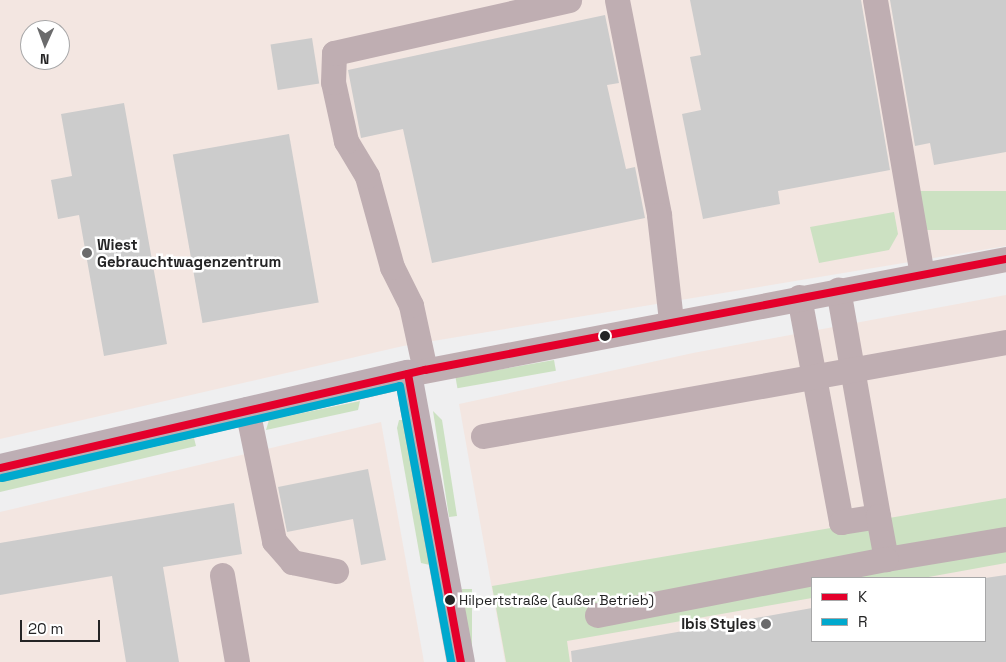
<!DOCTYPE html>
<html>
<head>
<meta charset="utf-8">
<style>
  body { margin:0 }
  #map { position:relative; width:1006px; height:662px; overflow:hidden; background:#efeff0; font-family:"Space Grotesk",sans-serif }
  div>[style] { position:absolute }
  .commercial>* { inset:0; background:#f3e6e1 }
  .green>* { inset:0; background:#cce1c2; transform-origin:0 0 }
  .building>* { inset:0; background:#ccc; transform-origin:0 0 }
  .minor>* { height:25px; margin:-12.5px; padding:0 12.5px; transform-origin:12.5px; border-radius:12.5px; background:#bfaeb2 }
  .major>* { height:28px; margin:-14px; padding:0 14px; transform-origin:14px; border-radius:14px; background:#bdaeb4 }
  .bus-1>* { height:8px; margin:-4px; padding:0 4px; transform-origin:4px; border-radius:4px; background:#e4002b }
  .bus-2>* { height:8px; margin:-4px; padding:0 4px; transform-origin:4px; border-radius:4px; background:#00a9ce }
  .dots>* { width:14px; height:14px; translate:-50% -50%; box-sizing:border-box; border:2px solid #fff; border-radius:50% }
  span { translate:-50% -50%; white-space:nowrap; text-align:center; line-height:1.15; -webkit-text-stroke:5px #fff; paint-order:stroke }
  .bus-label { font-size:14px; color:#242425 }
  .left { translate:0 -50%; text-align:left }
  .poi-label { font-size:15px; color:#242425; font-weight:700 }
  .right { translate:-100% -50%; text-align:right }
  .legend { position:absolute; left:811px; top:577px; width:175px; height:65px; box-sizing:border-box; background:#fff; border:1px solid #a7a7a8; margin:0; padding:6px 9px; list-style:none; font-size:15px; color:#242425 }
  .legend li { display:flex; align-items:center; gap:10px; height:25px }
  .legend b { width:25px; border:1px solid #a7a7a8 }
  .north { position:absolute; left:20px; top:20px; width:50px; height:50px; box-sizing:border-box; background:#fff; border:1px solid #a7a7a8; border-radius:50%; rotate:182deg; font-size:14px; font-weight:700; line-height:20px; text-align:center; color:#242425 }
  .north::after { content:''; display:block; margin:auto; width:18px; height:22px; background:#6b6b6c; clip-path:polygon(50% 0,100% 100%,50% 72%,0 100%) }
  .scale { position:absolute; left:20px; top:620px; width:80px; height:22px; box-sizing:border-box; border:2px solid #242425; border-top:0; padding-left:6px; font-size:15px; line-height:18px; white-space:nowrap; color:#242425; -webkit-text-stroke:4px #fff; paint-order:stroke }
</style>
</head>
<body>
<div id="map">
  <div class="commercial">
    <div style="clip-path:polygon(evenodd,0 0,1006px 0,1006px 246px,403px 346px,0 439px,0 0,30px 30px,60px 30px,60px 60px,30px 60px,30px 30px)"></div>
    <div style="clip-path:polygon(evenodd,1006px 295px,1006px 662px,505px 662px,459px 404px,693px 353px,1006px 295px,812px 578px,985px 578px,985px 641px,812px 641px,812px 578px)"></div>
    <div style="clip-path:polygon(381px 422px,424px 662px,0 662px,0 512px)"></div>
  </div>
  <div class="green">
    <div style="left:1006px;top:191px;width:39px;height:91px;rotate:90deg"></div>
    <div style="clip-path:polygon(894px 212px,898px 234px,889px 250px,819px 263px,810px 227px)"></div>
    <div style="left:554px;top:360px;width:11px;height:100px;rotate:80deg"></div>
    <div style="clip-path:polygon(360px 401px,358px 410px,266px 430px,269px 420px)"></div>
    <div style="clip-path:polygon(433px 411px,442px 420px,457px 516px,449px 517px)"></div>
    <div style="clip-path:polygon(399px 420px,403px 420px,430px 565px,421px 563px,397px 428px)"></div>
    <div style="clip-path:polygon(194px 438px,196px 446px,0 492px,0 482px)"></div>
    <div style="clip-path:polygon(1006px 498px,1006px 563px,923px 578px,812px 578px,812px 598px,567px 641px,570px 662px,506px 662px,492px 586px)"></div>
    <div style="left:462px;top:589px;width:10px;height:74px"></div>
  </div>
  <div class="building">
    <div style="clip-path:polygon(690px 0,861px 0,890px 170px,778px 191px,780px 204px,703px 219px,682px 114px,701px 110px,690px 57px,701px 55px)"></div>
    <div style="clip-path:polygon(890px 0,1006px 0,1006px 152px,934px 165px,930px 143px,915px 146px)"></div>
    <div style="clip-path:polygon(605px 15px,619px 83px,607px 85px,626px 169px,635px 167px,645px 218px,432px 263px,403px 129px,361px 138px,348px 70px)"></div>
    <div style="left:312px;top:38px;width:46px;height:42px;rotate:81deg"></div>
    <div style="clip-path:polygon(124px 103px,167px 344px,104px 356px,79px 215px,58px 219px,51px 180px,72px 176px,61px 114px)"></div>
    <div style="left:289px;top:134px;width:171px;height:118px;rotate:80deg"></div>
    <div style="clip-path:polygon(368px 469px,386px 560px,361px 565px,353px 519px,287px 532px,278px 487px)"></div>
    <div style="clip-path:polygon(234px 503px,242px 554px,163px 567px,179px 662px,126px 662px,112px 576px,0 595px,0 543px)"></div>
    <div style="clip-path:polygon(1006px 575px,1006px 662px,572px 662px,571px 651px,812px 608px,812px 641px,985px 641px,985px 578px)"></div>
  </div>
  <div class="minor">
    <div style="left:617px;top:0;width:219px;rotate:78.9deg"></div>
    <div style="left:659px;top:215px;width:107px;rotate:83.5deg"></div>
    <div style="left:875px;top:0;width:278px;rotate:80.3deg"></div>
    <div style="left:799px;top:297px;width:229px;rotate:79.4deg"></div>
    <div style="left:841px;top:522px;width:37px;rotate:-9deg"></div>
    <div style="left:878px;top:516px;width:230px;rotate:-100deg"></div>
    <div style="left:425px;top:370px;width:66px;rotate:-102.2deg"></div>
    <div style="left:411px;top:305px;width:42px;rotate:-116.6deg"></div>
    <div style="left:392px;top:267px;width:94px;rotate:-105.4deg"></div>
    <div style="left:367px;top:176px;width:41px;rotate:-121deg"></div>
    <div style="left:346px;top:141px;width:60px;rotate:-102.4deg"></div>
    <div style="left:333px;top:82px;width:29px;rotate:-88deg"></div>
    <div style="left:334px;top:53px;width:241px;rotate:-12.7deg"></div>
    <div style="left:408px;top:374px;width:609px;rotate:-10.89deg"></div>
    <div style="left:247px;top:409px;width:135px;rotate:78.4deg"></div>
    <div style="left:274px;top:541px;width:28px;rotate:49deg"></div>
    <div style="left:292px;top:562px;width:45px;rotate:11.6deg"></div>
    <div style="left:483px;top:436px;width:531px;rotate:-10.19deg"></div>
    <div style="left:878px;top:516px;width:44px;rotate:79.5deg"></div>
    <div style="left:886px;top:559px;width:122px;rotate:-9.5deg"></div>
    <div style="left:222px;top:575px;width:88px;rotate:80.2deg"></div>
    <div style="left:597px;top:615px;width:294px;rotate:-11deg"></div>
  </div>
  <div class="major">
    <div style="left:0;top:468px;width:419px;rotate:-13deg"></div>
    <div style="left:408px;top:374px;width:293px;rotate:79.6deg"></div>
  </div>
  <div class="bus-1">
    <div style="left:408px;top:374px;width:293px;rotate:79.6deg"></div>
    <div style="left:0;top:468px;width:436px;rotate:-13deg"></div>
    <div style="left:425px;top:370px;width:592px;rotate:-10.82deg"></div>
  </div>
  <div class="bus-2">
    <div style="left:2px;top:478px;width:408px;rotate:-13deg"></div>
    <div style="left:400px;top:386px;width:281px;rotate:79.5deg"></div>
  </div>
  <div class="dots">
    <div style="left:87px;top:253px;background:#6b6b6c"></div>
    <div style="left:605px;top:336px;background:#242425"></div>
    <div style="left:450px;top:600px;background:#242425"></div>
    <div style="left:766px;top:624px;background:#6b6b6c"></div>
  </div>
  <div class="bus-label">
    <span class="left" style="left:459px;top:600px">Hilpertstraße (außer Betrieb)</span>
  </div>
  <div class="poi-label">
    <span class="left" style="left:97px;top:253px">Wiest<br>Gebrauchtwagenzentrum</span>
    <span class="right" style="left:756px;top:624px">Ibis Styles</span>
  </div>
  <ul class="legend">
  <li><b style="height:6px;background:#e4002b"></b>K</li>
  <li><b style="height:6px;background:#00a9ce"></b>R</li>
  </ul>
  <div class="north">N</div>
  <div class="scale">20 m</div>
</div>
</body>
</html>
